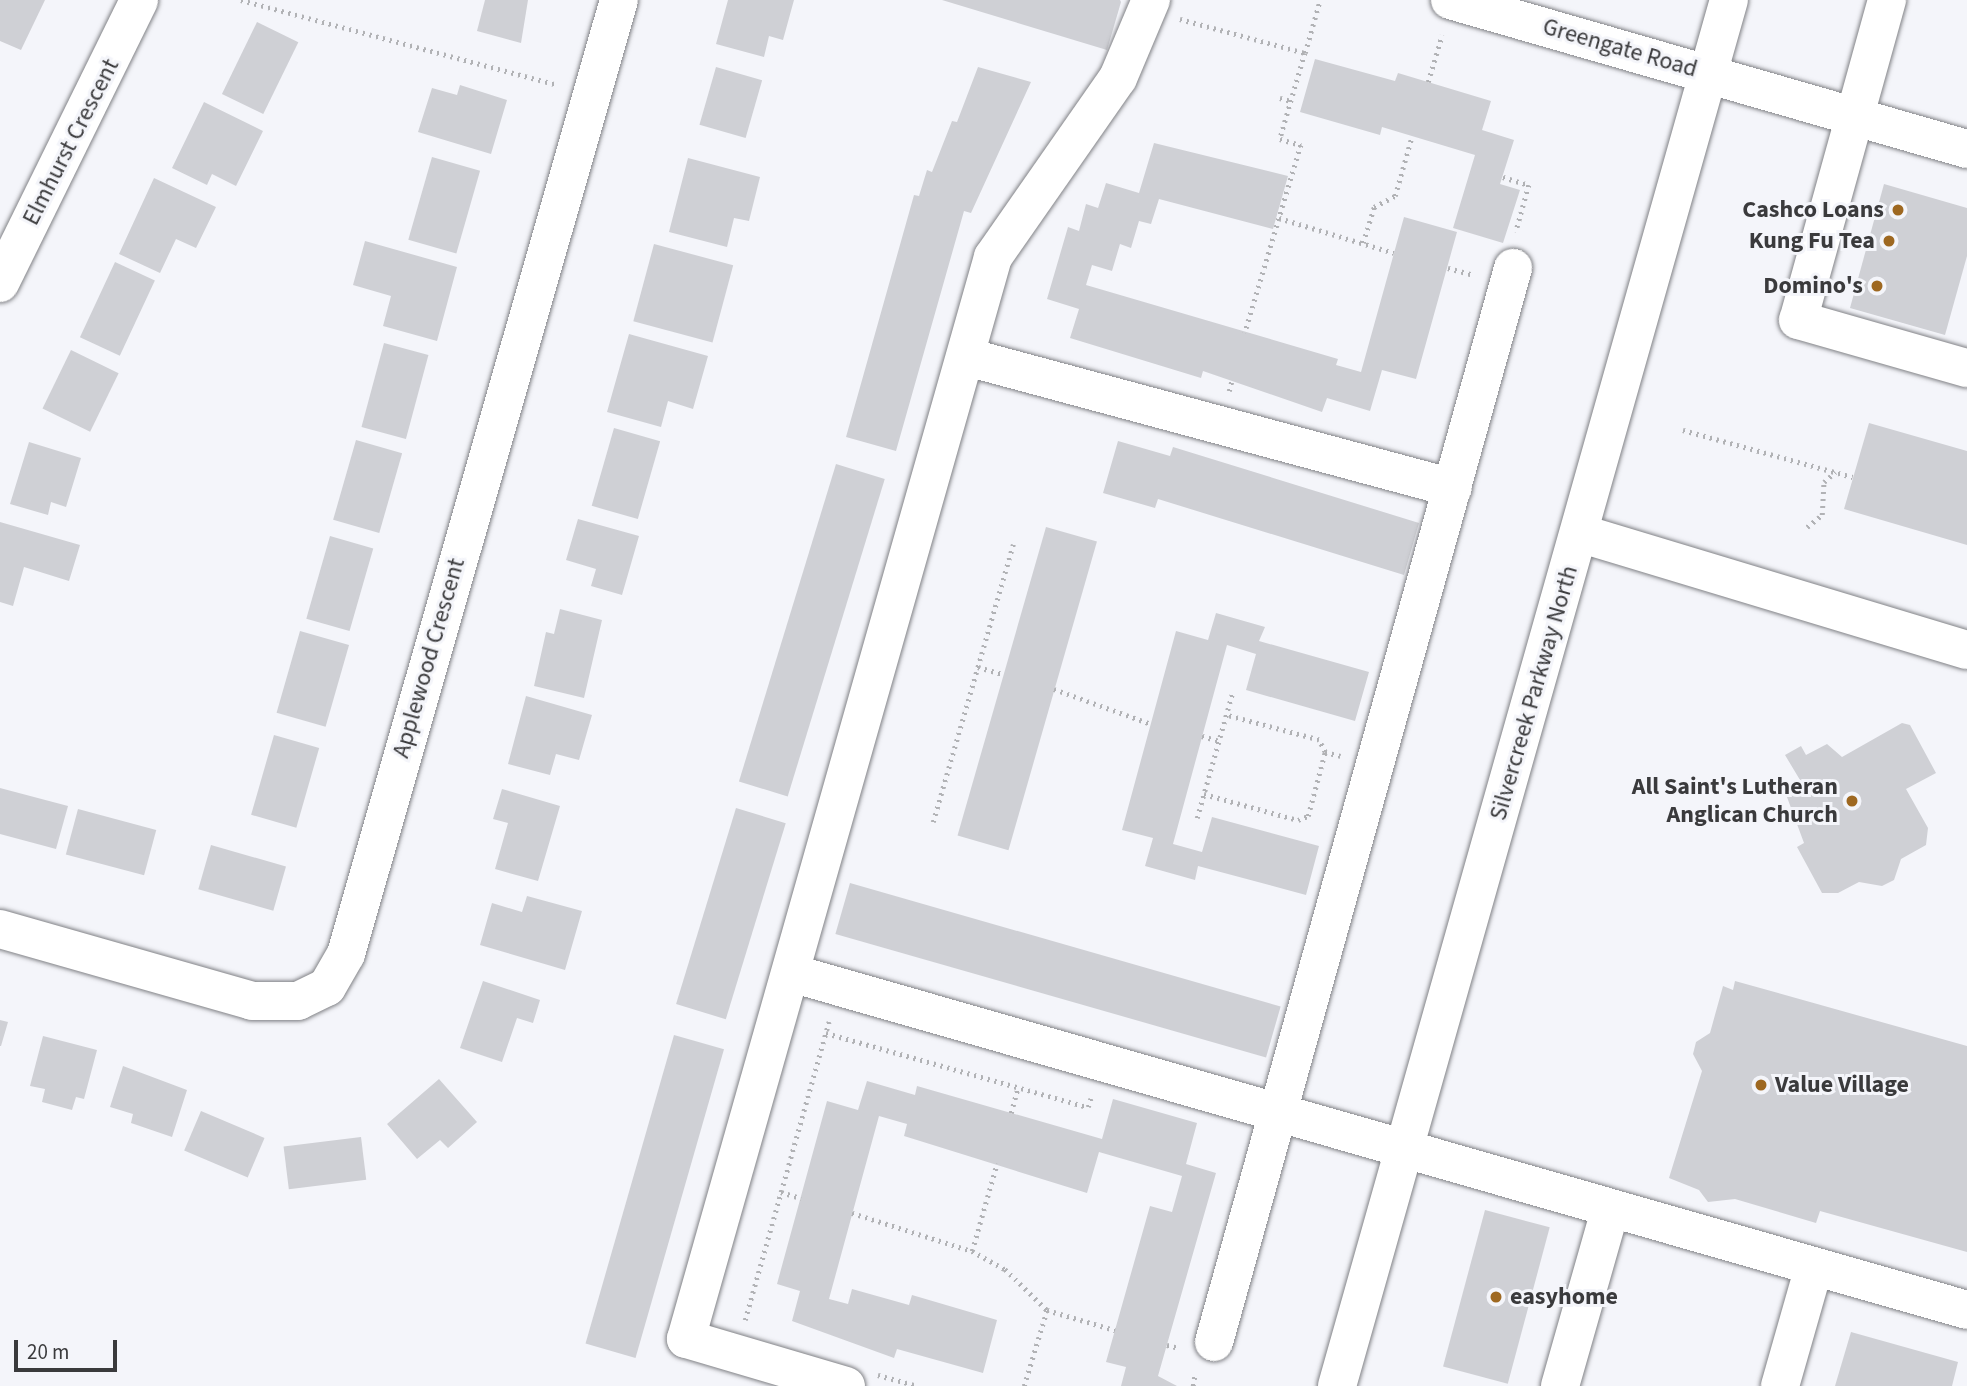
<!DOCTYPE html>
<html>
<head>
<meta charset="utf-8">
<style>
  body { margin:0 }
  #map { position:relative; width:1967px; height:1386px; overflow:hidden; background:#f4f5fa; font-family:"Source Sans 3",sans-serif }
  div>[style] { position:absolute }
  .building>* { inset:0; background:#cfd0d5; transform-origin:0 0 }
  .path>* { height:4.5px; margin-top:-2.25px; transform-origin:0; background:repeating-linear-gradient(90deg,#b1b2b5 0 2px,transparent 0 7px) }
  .roads { filter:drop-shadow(0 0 2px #818286) drop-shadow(0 0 2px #818286) }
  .minor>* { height:38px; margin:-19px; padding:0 19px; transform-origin:19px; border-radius:19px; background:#fff }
  .major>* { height:38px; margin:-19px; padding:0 19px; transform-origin:19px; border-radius:19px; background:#fff }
  .dots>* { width:19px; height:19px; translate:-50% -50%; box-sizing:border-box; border:4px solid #f4f5fa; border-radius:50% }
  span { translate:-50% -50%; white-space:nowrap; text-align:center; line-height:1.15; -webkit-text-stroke:6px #f4f5fa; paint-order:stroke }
  .street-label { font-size:24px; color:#3a3a3c }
  .poi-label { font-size:24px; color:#3a3a3c; font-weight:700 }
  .right { translate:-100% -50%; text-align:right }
  .left { translate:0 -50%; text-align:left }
  .scale { position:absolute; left:14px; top:1340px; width:103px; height:32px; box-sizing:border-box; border:4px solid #3a3a3c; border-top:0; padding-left:9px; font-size:21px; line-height:24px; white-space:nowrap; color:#3a3a3c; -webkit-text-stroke:5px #f4f5fa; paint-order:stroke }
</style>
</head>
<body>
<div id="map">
  <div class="building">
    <div style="clip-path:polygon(0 0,45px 0,21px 50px,0 41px)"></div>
    <div style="clip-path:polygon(485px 0,528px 0,521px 43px,477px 31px)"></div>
    <div style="clip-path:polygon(728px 0,794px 0,783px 40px,769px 36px,764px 57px,716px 44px)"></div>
    <div style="clip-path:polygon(942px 0,1120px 0,1121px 2px,1107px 50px)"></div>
    <div style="left:257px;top:22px;width:46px;height:80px;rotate:26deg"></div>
    <div style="clip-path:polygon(1315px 59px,1395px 81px,1398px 73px,1491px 101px,1482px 130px,1514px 140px,1500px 184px,1520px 190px,1503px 243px,1453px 228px,1475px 155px,1382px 127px,1380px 135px,1300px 112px)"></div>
    <div style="left:716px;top:67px;width:48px;height:60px;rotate:16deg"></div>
    <div style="clip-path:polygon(978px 67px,1031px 82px,971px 213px,964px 211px,896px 451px,846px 437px,914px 195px,919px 196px,927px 170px,932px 172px,952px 121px,957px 122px)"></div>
    <div style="clip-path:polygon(460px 85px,507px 100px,491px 154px,418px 132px,432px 88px,457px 95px)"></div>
    <div style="clip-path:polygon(204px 102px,263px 131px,236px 186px,212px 174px,207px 185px,172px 168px)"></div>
    <div style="clip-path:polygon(1154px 143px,1288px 176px,1273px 229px,1159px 199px,1151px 224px,1139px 221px,1131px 248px,1120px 244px,1112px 271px,1092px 265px,1086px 285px,1338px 359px,1336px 365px,1361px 372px,1404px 217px,1457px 232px,1416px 379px,1382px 370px,1370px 411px,1327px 398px,1322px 412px,1203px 371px,1201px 378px,1070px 338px,1079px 309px,1047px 299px,1068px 227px,1079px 231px,1086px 204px,1098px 208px,1106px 183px,1139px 193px)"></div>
    <div style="left:432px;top:157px;width:50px;height:86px;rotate:16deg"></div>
    <div style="clip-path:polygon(688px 158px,760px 177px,749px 221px,734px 218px,727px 247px,669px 232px)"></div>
    <div style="clip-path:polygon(154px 178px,216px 207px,196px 248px,176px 239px,160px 273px,119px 254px)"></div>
    <div style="clip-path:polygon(1884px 184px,1967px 208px,1967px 256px,1945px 335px,1850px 308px)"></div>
    <div style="clip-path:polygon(365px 241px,457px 267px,437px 341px,383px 326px,391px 296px,353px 285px)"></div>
    <div style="left:654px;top:244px;width:82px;height:80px;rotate:15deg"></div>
    <div style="left:115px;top:262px;width:44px;height:83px;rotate:25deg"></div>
    <div style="clip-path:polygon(629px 334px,708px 356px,693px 409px,668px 401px,661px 427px,607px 412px)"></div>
    <div style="left:384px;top:343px;width:46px;height:87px;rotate:15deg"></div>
    <div style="left:71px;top:350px;width:53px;height:65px;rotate:26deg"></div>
    <div style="clip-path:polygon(1869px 423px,1967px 451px,1967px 545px,1844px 509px)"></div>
    <div style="left:614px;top:428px;width:48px;height:81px;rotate:16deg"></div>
    <div style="left:356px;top:440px;width:48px;height:83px;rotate:16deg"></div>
    <div style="clip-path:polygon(1118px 441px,1170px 456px,1173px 447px,1419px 523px,1404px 575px,1158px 499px,1155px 508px,1103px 493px)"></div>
    <div style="clip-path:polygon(29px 442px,81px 458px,66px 507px,51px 502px,48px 515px,10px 504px)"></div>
    <div style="left:836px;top:464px;width:51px;height:332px;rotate:17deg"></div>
    <div style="clip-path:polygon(578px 519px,639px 536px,622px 595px,591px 586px,596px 569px,566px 560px)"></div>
    <div style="clip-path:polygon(0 522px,80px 545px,69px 581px,24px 567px,13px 606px,0 602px)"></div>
    <div style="left:1046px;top:527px;width:53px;height:321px;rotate:16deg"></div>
    <div style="left:330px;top:536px;width:45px;height:86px;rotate:16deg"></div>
    <div style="clip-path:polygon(560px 609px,602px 620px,584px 698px,534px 686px,546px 632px,554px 634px)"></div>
    <div style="clip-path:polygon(1216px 613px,1265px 627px,1259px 641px,1369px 672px,1355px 721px,1246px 690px,1256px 654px,1227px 645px,1173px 844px,1202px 852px,1212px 817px,1319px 846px,1306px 895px,1198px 866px,1195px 880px,1145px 866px,1153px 838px,1122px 830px,1176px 631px,1208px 640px)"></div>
    <div style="left:300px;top:631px;width:51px;height:85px;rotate:16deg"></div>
    <div style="clip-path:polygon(526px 696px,592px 715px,579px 760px,556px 754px,550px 775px,508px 764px)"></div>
    <div style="clip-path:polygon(1902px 723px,1910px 725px,1936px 773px,1906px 789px,1928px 828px,1926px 845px,1901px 859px,1894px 880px,1882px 886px,1859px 882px,1838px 893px,1822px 893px,1797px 847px,1804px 843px,1784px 789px,1800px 780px,1785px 755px,1801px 746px,1806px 755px,1827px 744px,1842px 757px)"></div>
    <div style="left:274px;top:735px;width:47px;height:83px;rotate:16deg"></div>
    <div style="clip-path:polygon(0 788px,68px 806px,56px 849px,0 834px)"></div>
    <div style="clip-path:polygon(502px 789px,560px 806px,538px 881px,495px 869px,508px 823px,493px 819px)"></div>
    <div style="left:736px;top:808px;width:52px;height:205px;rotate:17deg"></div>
    <div style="left:78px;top:809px;width:81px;height:47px;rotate:15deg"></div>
    <div style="left:211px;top:845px;width:78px;height:46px;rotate:16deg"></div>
    <div style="left:850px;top:883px;width:448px;height:53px;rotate:16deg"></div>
    <div style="clip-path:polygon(527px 896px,582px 911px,565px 970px,480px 945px,492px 903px,522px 912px)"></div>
    <div style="clip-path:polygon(483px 981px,540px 1000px,533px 1023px,517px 1018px,502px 1062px,460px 1048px)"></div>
    <div style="clip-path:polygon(1735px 981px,1967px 1046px,1967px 1252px,1820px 1211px,1816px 1223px,1735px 1199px,1708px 1202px,1699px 1190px,1669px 1178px,1702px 1071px,1693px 1054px,1696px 1042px,1710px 1033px,1723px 986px,1733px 990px)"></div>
    <div style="clip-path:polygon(0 1020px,8px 1022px,1px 1046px,0 1046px)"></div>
    <div style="left:674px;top:1035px;width:52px;height:321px;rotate:16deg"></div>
    <div style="clip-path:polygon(43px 1036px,97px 1050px,84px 1099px,76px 1097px,72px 1110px,42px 1102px,45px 1089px,30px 1086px)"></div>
    <div style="clip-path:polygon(123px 1066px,187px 1090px,172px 1137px,131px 1123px,133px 1114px,110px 1107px)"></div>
    <div style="clip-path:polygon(439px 1079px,477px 1122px,448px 1148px,440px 1140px,417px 1159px,387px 1124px)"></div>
    <div style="clip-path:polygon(867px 1081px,915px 1095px,917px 1086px,1102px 1139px,1113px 1099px,1197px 1123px,1186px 1164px,1216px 1173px,1158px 1376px,1177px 1386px,1121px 1386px,1126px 1367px,1106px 1362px,1150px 1206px,1172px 1212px,1182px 1176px,1099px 1152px,1087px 1193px,904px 1136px,907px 1124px,879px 1116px,829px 1299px,848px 1304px,852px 1289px,909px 1305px,912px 1295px,997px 1320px,983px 1373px,897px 1349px,894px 1358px,792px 1321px,800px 1291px,777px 1284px,827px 1101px,858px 1110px)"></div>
    <div style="left:201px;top:1111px;width:69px;height:43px;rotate:23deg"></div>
    <div style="left:361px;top:1137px;width:43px;height:78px;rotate:83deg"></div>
    <div style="left:1485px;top:1210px;width:67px;height:162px;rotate:15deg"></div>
    <div style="clip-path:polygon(1851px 1332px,1958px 1362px,1952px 1386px,1835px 1386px)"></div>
  </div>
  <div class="path">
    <div style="left:241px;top:0;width:328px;rotate:15deg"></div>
    <div style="left:1180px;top:19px;width:130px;rotate:15.2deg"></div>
    <div style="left:1305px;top:53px;width:90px;rotate:106.2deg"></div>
    <div style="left:1280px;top:139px;width:22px;rotate:16deg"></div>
    <div style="left:1301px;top:145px;width:196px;rotate:106.6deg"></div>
    <div style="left:1305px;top:53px;width:55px;rotate:-74.2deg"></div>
    <div style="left:1428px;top:82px;width:49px;rotate:-73.4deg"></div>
    <div style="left:1280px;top:98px;width:11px;rotate:15deg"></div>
    <div style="left:1503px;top:177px;width:27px;rotate:17deg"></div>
    <div style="left:1529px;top:185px;width:49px;rotate:105.5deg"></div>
    <div style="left:1279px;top:218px;width:120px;rotate:16.9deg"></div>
    <div style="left:1363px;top:243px;width:38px;rotate:-73deg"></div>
    <div style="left:1374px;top:207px;width:24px;rotate:-28deg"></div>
    <div style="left:1395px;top:196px;width:62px;rotate:-74.2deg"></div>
    <div style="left:1448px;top:268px;width:27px;rotate:15deg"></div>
    <div style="left:1229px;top:391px;width:11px;rotate:-75deg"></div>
    <div style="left:1683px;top:430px;width:176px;rotate:15.5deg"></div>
    <div style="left:1807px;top:527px;width:19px;rotate:-39deg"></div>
    <div style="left:1822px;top:515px;width:33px;rotate:-87deg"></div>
    <div style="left:1824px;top:482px;width:15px;rotate:-42deg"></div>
    <div style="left:978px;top:667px;width:26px;rotate:16deg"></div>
    <div style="left:1054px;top:689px;width:103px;rotate:19.8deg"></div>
    <div style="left:1202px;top:736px;width:18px;rotate:16deg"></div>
    <div style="left:1325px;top:752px;width:16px;rotate:14deg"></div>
    <div style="left:1204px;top:794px;width:98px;rotate:15.5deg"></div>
    <div style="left:1298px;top:820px;width:11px;rotate:-22deg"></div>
    <div style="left:1308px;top:816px;width:66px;rotate:-75.1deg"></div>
    <div style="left:1325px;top:752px;width:13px;rotate:-117deg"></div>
    <div style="left:1319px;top:740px;width:96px;rotate:-165deg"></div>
    <div style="left:1197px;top:818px;width:129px;rotate:-74.2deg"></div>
    <div style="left:933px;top:822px;width:289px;rotate:-73.9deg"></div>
    <div style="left:826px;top:1033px;width:272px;rotate:15.8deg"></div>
    <div style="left:1088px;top:1107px;width:9px;rotate:-72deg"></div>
    <div style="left:1011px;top:1113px;width:27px;rotate:-75deg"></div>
    <div style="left:781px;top:1192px;width:21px;rotate:17deg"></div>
    <div style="left:852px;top:1213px;width:126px;rotate:17.6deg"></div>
    <div style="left:972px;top:1251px;width:38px;rotate:29deg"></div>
    <div style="left:1005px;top:1269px;width:59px;rotate:44.3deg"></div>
    <div style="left:1047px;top:1310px;width:71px;rotate:16.4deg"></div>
    <div style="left:972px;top:1251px;width:91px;rotate:-74.1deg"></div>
    <div style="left:745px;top:1320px;width:310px;rotate:-74.3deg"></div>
    <div style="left:1167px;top:1345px;width:12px;rotate:14deg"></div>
    <div style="left:878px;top:1375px;width:41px;rotate:15.4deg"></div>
    <div style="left:1024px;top:1386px;width:79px;rotate:-73.2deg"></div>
    <div style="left:1193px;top:1386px;width:12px;rotate:-81deg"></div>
  </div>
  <div class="roads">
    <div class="minor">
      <div style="left:1450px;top:0;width:538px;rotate:16.08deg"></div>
      <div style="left:1887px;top:0;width:332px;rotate:105.5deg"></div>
      <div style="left:1798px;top:320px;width:176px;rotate:15.9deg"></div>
      <div style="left:0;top:283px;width:315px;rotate:-63.8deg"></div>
      <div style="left:967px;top:357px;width:503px;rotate:15.09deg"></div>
      <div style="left:1579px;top:533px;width:405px;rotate:16.8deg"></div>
      <div style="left:0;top:929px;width:262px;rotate:15.9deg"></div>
      <div style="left:252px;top:1001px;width:46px"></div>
      <div style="left:298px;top:1001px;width:32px;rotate:-26deg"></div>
      <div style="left:327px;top:987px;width:38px;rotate:-60deg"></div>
      <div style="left:346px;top:954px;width:992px;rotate:-74.03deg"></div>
      <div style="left:791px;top:973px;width:1223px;rotate:15.99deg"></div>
      <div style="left:1214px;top:1342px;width:1115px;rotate:-74.44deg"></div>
      <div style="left:846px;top:1386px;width:167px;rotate:-163.6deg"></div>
      <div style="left:686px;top:1339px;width:1125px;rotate:-74.16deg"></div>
      <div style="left:993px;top:257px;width:218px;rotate:-55.1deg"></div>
      <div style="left:1118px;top:78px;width:85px;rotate:-67.1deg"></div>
      <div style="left:1560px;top:1386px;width:183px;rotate:-74.1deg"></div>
      <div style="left:1780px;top:1386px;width:124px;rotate:-74.1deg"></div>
    </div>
    <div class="major">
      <div style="left:1337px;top:1386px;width:1440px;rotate:-74.21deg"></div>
    </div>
  </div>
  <div class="dots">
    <div style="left:1898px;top:210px;background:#9e6821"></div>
    <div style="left:1889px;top:241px;background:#9e6821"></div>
    <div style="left:1877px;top:286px;background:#9e6821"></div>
    <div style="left:1852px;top:801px;background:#9e6821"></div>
    <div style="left:1761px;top:1085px;background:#9e6821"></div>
    <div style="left:1496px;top:1297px;background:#9e6821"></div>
  </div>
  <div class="street-label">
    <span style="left:1620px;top:48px;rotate:16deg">Greengate Road</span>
    <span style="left:71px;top:142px;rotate:-63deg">Elmhurst Crescent</span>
    <span style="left:429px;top:658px;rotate:-74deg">Applewood Crescent</span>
    <span style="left:1534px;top:693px;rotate:-74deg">Silvercreek Parkway North</span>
  </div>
  <div class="poi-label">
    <span class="right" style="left:1884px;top:210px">Cashco Loans</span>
    <span class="right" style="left:1875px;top:241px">Kung Fu Tea</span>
    <span class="right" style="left:1863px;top:286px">Domino's</span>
    <span class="right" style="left:1838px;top:801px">All Saint's Lutheran<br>Anglican Church</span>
    <span class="left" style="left:1775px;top:1085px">Value Village</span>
    <span class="left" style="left:1510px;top:1297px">easyhome</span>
  </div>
  <div class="scale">20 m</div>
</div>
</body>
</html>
